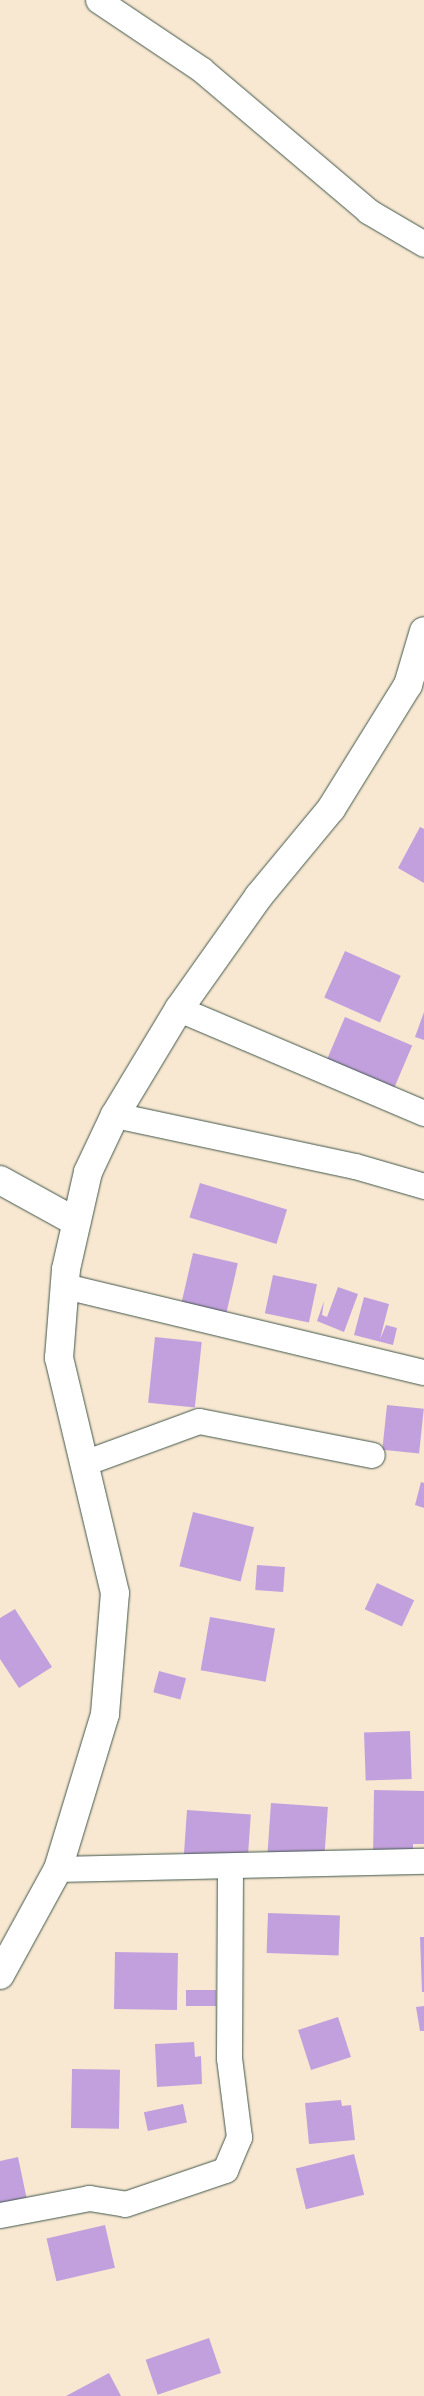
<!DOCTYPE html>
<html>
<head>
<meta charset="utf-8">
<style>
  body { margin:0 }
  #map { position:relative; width:424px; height:2396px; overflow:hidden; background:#f8e8d1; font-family:"IM FELL Great Primer",serif }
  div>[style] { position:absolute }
  .building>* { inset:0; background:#c2a0dd; transform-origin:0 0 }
  .roads { filter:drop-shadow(0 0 1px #40574c) drop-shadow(0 0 1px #40574c) }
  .minor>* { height:25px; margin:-12.5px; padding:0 12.5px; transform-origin:12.5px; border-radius:12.5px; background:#fff }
  .tertiary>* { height:28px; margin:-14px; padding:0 14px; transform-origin:14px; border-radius:14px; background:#fff }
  span { translate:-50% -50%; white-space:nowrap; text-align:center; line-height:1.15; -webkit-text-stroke:4.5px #fcf5e5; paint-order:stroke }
</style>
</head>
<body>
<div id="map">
  <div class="building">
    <div style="clip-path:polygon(420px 827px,424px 829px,424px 883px,398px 868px)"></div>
    <div style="left:345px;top:951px;width:61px;height:51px;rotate:24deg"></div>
    <div style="clip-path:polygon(424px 1012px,424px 1040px,415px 1037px)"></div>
    <div style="left:345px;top:1017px;width:73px;height:53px;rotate:23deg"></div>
    <div style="left:200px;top:1183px;width:91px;height:36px;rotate:17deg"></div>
    <div style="left:193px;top:1253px;width:46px;height:55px;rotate:13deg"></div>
    <div style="left:273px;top:1275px;width:45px;height:39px;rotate:12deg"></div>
    <div style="clip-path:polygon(338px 1287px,358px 1294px,344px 1332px,317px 1321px,324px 1301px,322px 1315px,327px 1317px)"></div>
    <div style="clip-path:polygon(364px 1297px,389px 1304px,380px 1339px,386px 1325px,397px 1328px,393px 1345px,354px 1335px)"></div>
    <div style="left:155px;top:1337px;width:47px;height:66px;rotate:6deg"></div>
    <div style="left:387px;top:1405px;width:37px;height:45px;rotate:6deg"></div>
    <div style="clip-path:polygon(421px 1482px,424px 1483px,424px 1508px,415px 1505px)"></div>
    <div style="left:193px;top:1512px;width:63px;height:56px;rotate:14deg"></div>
    <div style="left:257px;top:1565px;width:28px;height:25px;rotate:4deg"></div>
    <div style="left:377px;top:1583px;width:41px;height:29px;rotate:25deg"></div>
    <div style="clip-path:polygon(15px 1609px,52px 1667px,19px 1688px,0 1659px,0 1618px)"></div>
    <div style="left:210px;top:1617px;width:66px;height:54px;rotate:10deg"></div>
    <div style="left:159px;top:1671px;width:28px;height:22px;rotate:15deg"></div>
    <div style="left:410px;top:1731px;width:48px;height:46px;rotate:88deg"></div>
    <div style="clip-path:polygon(374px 1790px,424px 1791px,424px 1844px,413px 1844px,413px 1860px,373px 1860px)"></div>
    <div style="left:271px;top:1803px;width:57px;height:49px;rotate:4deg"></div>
    <div style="left:187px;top:1810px;width:64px;height:45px;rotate:4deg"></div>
    <div style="left:268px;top:1913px;width:72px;height:40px;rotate:2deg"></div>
    <div style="clip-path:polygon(420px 1937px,424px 1937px,424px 1992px,422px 1992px)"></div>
    <div style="left:115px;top:1952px;width:63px;height:57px;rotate:1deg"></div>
    <div style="left:216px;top:1990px;width:16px;height:30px;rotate:90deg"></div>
    <div style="clip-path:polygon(424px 2006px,424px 2031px,420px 2031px,416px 2007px)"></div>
    <div style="left:338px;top:2017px;width:42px;height:42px;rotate:72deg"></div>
    <div style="clip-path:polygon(194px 2042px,195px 2057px,201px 2056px,202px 2084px,157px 2087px,155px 2044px)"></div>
    <div style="left:72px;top:2069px;width:48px;height:59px;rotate:1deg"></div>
    <div style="clip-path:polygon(341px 2100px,342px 2106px,351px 2105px,355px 2140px,309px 2144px,305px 2103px)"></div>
    <div style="left:183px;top:2104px;width:19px;height:40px;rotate:78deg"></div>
    <div style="left:354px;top:2154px;width:42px;height:60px;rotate:76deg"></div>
    <div style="clip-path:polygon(18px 2157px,27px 2200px,0 2206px,0 2161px)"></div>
    <div style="left:105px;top:2225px;width:44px;height:60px;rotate:77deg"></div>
    <div style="left:209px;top:2338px;width:37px;height:67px;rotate:71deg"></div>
    <div style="clip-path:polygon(109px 2373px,121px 2396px,66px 2396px)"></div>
  </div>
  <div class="roads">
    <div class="minor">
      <div style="left:98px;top:0;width:125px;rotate:33.9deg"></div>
      <div style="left:202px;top:70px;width:218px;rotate:40.3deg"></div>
      <div style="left:368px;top:211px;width:65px;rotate:30.5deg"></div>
      <div style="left:179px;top:1009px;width:266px;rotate:23deg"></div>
      <div style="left:115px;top:1115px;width:245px;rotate:12deg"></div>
      <div style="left:355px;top:1166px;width:72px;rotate:16.2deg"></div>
      <div style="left:65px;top:1286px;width:369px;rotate:13.5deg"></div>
      <div style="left:84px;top:1463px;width:122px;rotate:-20.1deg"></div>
      <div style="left:199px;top:1421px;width:176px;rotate:11.1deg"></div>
      <div style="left:58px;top:1869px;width:366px;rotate:-1.3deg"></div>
      <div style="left:0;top:2215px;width:91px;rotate:-10.8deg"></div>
      <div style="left:89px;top:2198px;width:36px;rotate:9deg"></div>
      <div style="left:125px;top:2204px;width:106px;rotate:-18.8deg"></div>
      <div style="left:225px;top:2170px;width:36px;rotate:-67deg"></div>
      <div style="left:239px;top:2137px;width:80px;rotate:-97.2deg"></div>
      <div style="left:229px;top:2058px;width:192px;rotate:-89.7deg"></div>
    </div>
    <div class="tertiary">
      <div style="left:0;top:1180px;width:87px;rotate:28.9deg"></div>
      <div style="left:0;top:1975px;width:121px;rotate:-61.3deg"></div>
      <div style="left:58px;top:1869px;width:162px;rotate:-73.1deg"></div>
      <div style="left:105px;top:1714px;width:121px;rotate:-85.3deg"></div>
      <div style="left:115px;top:1593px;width:242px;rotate:-103.4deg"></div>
      <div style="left:59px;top:1358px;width:89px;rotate:-85.5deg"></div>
      <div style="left:66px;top:1269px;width:99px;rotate:-77.2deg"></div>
      <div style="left:88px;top:1172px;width:63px;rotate:-64.7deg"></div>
      <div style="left:115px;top:1115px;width:124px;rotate:-58.9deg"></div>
      <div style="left:179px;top:1009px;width:138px;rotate:-54.7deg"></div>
      <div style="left:259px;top:896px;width:113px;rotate:-50.4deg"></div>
      <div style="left:331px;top:809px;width:146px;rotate:-58.2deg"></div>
      <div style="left:408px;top:685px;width:56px;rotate:-73.5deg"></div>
    </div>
  </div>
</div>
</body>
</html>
